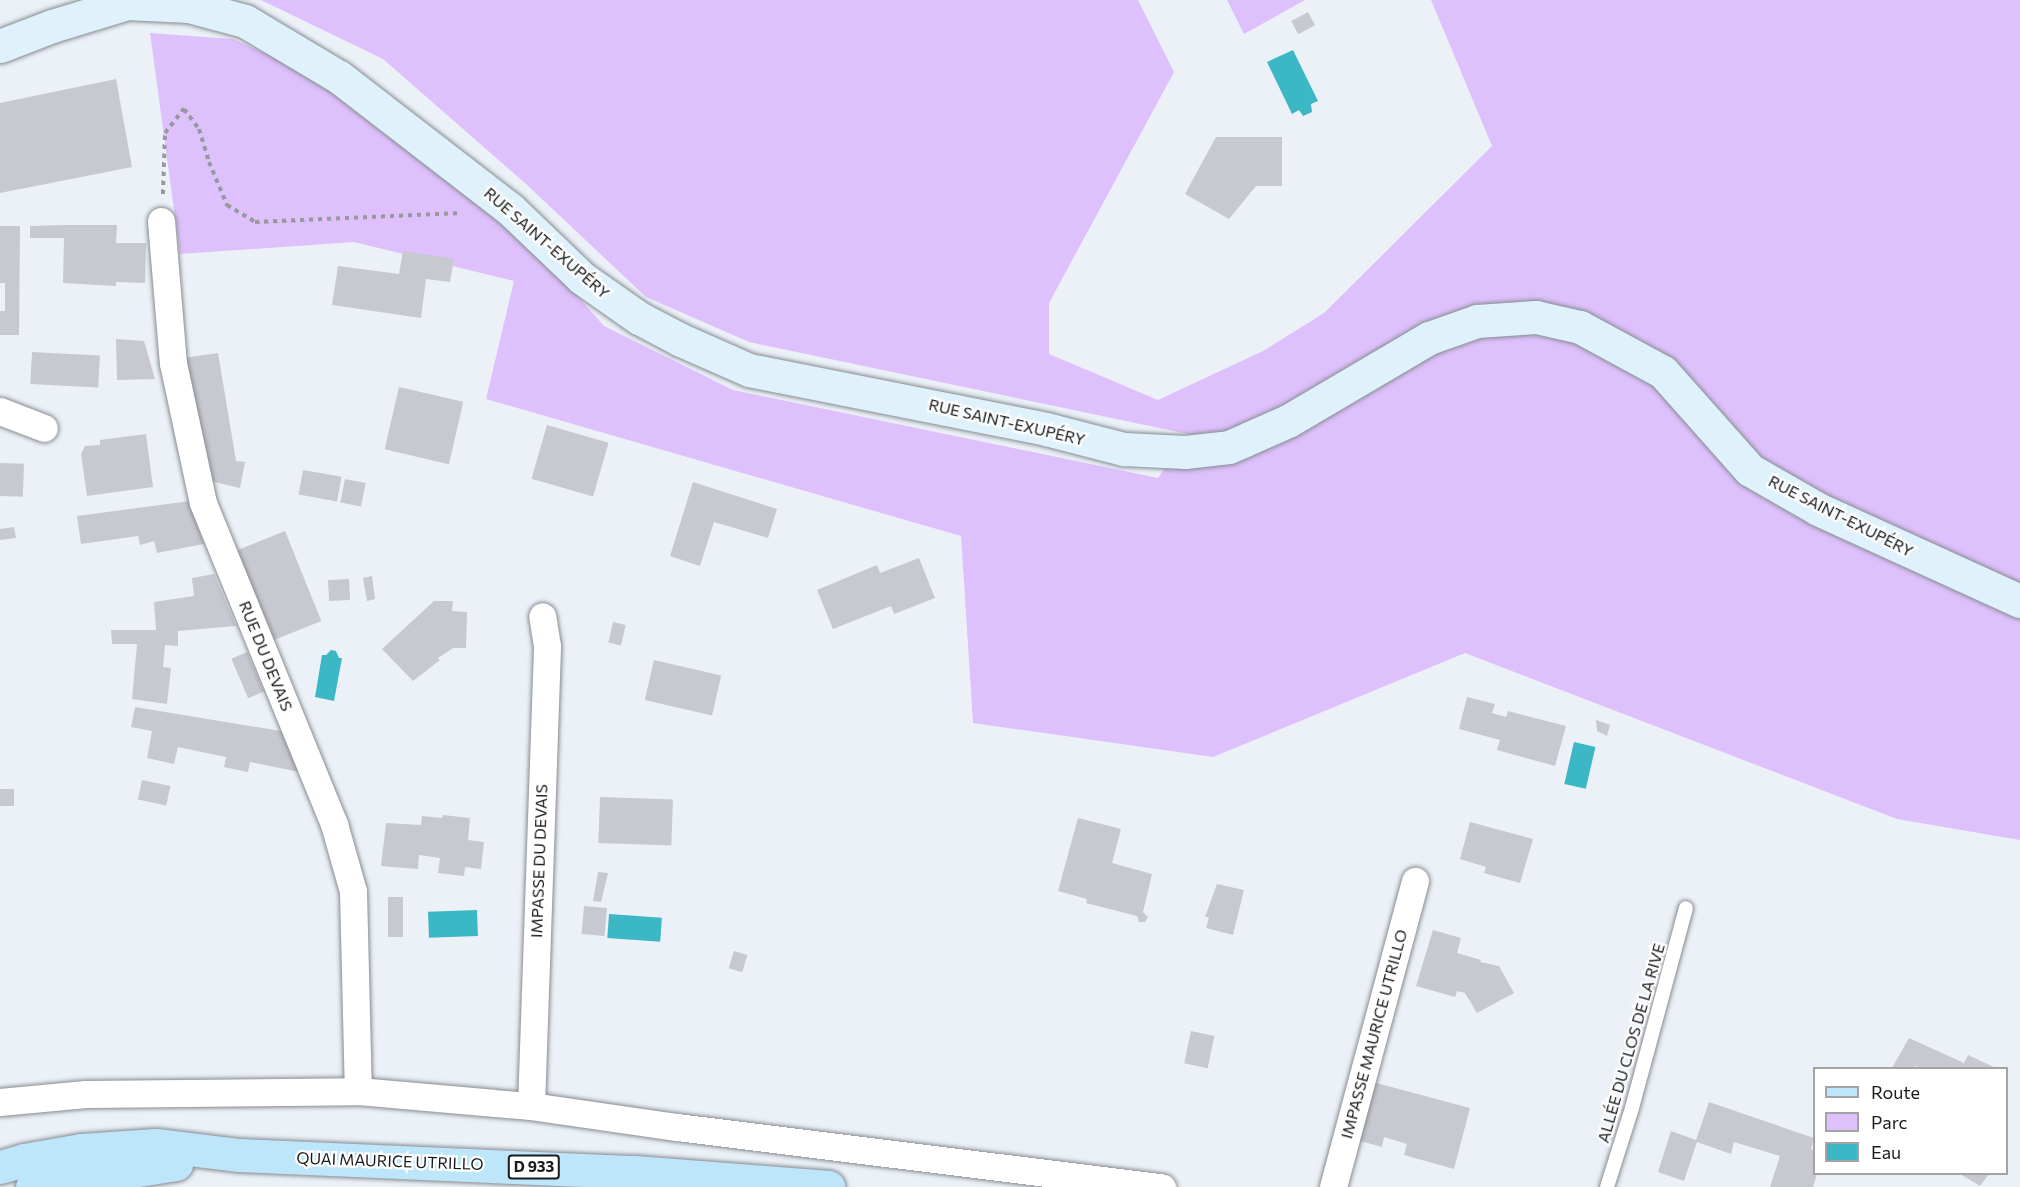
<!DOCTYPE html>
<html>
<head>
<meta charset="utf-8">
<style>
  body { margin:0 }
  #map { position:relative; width:2020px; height:1187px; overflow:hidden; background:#ecf1f8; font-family:Commissioner,sans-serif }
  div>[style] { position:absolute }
  .green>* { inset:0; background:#dec0fc }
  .water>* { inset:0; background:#3bb7c5; transform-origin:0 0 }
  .building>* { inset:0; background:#c7c8d0; transform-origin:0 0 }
  .path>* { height:4px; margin-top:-2px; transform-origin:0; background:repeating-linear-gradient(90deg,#969a9f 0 4.5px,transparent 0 9px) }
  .roads { filter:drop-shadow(0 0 2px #878c92) drop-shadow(0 0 2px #878c92) }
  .lane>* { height:14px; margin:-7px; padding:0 7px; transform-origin:7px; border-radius:7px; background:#fff }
  .street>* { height:27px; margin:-13.5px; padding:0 13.5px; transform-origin:13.5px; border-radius:13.5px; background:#fff }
  .secondary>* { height:33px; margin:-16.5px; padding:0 16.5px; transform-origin:16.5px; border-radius:16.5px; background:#dff2fc }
  .primary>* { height:33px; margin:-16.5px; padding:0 16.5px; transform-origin:16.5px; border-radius:16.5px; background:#bee6fa }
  span { translate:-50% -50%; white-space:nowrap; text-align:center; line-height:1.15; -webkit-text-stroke:4.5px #fff; paint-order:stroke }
  .shield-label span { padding:2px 4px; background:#fff; border:2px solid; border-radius:4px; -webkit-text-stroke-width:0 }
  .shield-label { font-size:15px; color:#181a1c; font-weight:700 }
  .street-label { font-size:16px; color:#181a1c }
  .legend { position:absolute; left:1813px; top:1067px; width:195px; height:108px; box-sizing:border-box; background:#fff; border:2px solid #a3a3a4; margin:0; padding:8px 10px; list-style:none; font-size:18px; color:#181a1c }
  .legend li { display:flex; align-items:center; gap:12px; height:30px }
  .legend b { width:30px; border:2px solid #a3a3a4 }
</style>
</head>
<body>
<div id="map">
  <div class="green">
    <div style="clip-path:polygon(261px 0,1138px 0,1174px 72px,1049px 303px,1049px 354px,1158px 400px,1263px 351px,1324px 313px,1492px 146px,1431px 0,2020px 0,2020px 840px,1897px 819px,1465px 653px,1213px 757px,973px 723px,961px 536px,486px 399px,514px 281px,354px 242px,180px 254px,150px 33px,233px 39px,355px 93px,494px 202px,604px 326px,733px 390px,1158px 478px,1188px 434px,749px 342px,646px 297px,525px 183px,383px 59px)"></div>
    <div style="clip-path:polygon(1227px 0,1305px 0,1244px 34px)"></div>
  </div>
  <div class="water">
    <div style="clip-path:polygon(1293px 50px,1318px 101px,1311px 104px,1312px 112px,1303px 116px,1299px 110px,1292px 114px,1267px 62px)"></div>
    <div style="clip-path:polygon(331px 650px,336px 651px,339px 658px,342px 658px,334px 701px,315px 697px,322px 655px,326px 655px)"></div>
    <div style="left:1574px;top:742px;width:22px;height:43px;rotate:13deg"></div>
    <div style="left:477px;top:910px;width:26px;height:49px;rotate:88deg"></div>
    <div style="left:609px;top:914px;width:53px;height:24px;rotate:4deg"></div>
  </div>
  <div class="building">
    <div style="left:1308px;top:12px;width:15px;height:19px;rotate:62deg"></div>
    <div style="clip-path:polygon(116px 79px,132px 167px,0 193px,0 103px)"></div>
    <div style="clip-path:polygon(1216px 137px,1282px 137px,1282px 186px,1256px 186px,1229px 219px,1185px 194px)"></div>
    <div style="clip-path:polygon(64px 225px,117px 225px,116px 243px,146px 243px,145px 283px,116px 282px,116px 286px,63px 283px,64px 238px,30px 238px,30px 226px)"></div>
    <div style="clip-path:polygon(0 226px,20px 226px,19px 335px,0 335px,0 311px,5px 311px,5px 283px,0 283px)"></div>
    <div style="clip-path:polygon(403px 251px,454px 259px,450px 282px,426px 279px,421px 318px,332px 305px,338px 266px,399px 274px)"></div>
    <div style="clip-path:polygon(116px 339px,144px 341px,155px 379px,117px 380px)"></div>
    <div style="left:32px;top:352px;width:68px;height:32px;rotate:3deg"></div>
    <div style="clip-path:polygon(218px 353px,236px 461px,245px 462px,240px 488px,210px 481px,183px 358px)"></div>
    <div style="left:399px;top:387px;width:66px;height:64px;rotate:13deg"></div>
    <div style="left:547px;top:425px;width:64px;height:56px;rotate:16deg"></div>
    <div style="clip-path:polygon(146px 434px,153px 487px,87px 496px,81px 454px,85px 446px,100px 445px,100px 440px)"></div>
    <div style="left:0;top:463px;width:24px;height:33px;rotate:2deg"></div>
    <div style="left:303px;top:470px;width:39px;height:25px;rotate:10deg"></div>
    <div style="left:345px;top:479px;width:21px;height:24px;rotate:11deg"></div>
    <div style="clip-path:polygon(693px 482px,777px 509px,768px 538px,714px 522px,700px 566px,670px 556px)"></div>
    <div style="clip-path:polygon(190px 501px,204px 544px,157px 553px,154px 541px,140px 545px,138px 536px,81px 544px,77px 516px)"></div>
    <div style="clip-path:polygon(14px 527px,16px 538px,0 540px,0 529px)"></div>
    <div style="left:285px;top:531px;width:97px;height:57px;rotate:68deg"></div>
    <div style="clip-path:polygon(919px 558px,935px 598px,894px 614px,891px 606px,833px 629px,817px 590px,877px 565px,880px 573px)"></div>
    <div style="clip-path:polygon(214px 574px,236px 626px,178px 631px,178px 646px,165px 645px,163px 667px,171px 668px,167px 704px,132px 699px,137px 644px,112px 644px,111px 630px,156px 630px,154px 602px,194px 596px,192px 578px)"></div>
    <div style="clip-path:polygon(372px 576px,375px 599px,367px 601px,363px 578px)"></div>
    <div style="left:349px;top:579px;width:21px;height:21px;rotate:87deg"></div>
    <div style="clip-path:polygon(434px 601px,453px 601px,452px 611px,467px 612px,466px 648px,453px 648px,438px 658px,440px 660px,413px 681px,382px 649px)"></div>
    <div style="left:613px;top:622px;width:13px;height:21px;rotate:13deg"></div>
    <div style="left:247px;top:652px;width:43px;height:17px;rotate:67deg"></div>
    <div style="left:654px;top:660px;width:69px;height:41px;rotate:13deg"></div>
    <div style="clip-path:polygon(1467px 697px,1495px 704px,1492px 713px,1506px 717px,1508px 711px,1566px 726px,1555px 766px,1497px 750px,1500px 740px,1459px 729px)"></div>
    <div style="clip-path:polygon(135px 707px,281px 731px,299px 772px,250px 762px,248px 772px,224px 767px,226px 757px,178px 747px,174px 764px,147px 758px,152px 731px,131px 727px)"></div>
    <div style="clip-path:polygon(1596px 720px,1610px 725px,1607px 736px,1597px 731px)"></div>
    <div style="left:142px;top:780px;width:29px;height:20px;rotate:12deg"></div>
    <div style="left:0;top:789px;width:14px;height:17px"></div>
    <div style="left:600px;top:797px;width:73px;height:46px;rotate:2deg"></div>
    <div style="clip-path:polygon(443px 815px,470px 818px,468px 840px,484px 842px,481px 869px,465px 867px,464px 876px,438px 873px,440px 858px,419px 855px,418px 869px,381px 866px,386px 823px,421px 825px,422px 816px,442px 818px)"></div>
    <div style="clip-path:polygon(1078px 818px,1121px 829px,1112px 863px,1152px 874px,1143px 912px,1148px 917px,1145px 922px,1139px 922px,1137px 916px,1086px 903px,1087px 899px,1058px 891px)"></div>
    <div style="clip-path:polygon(1470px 822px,1533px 839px,1520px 883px,1484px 873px,1486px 867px,1460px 859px)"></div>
    <div style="clip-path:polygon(598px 872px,608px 873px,601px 902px,593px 901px)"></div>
    <div style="clip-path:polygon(1217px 884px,1244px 890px,1233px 935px,1206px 928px,1209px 917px,1205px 917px)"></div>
    <div style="left:388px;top:897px;width:15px;height:40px"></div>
    <div style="left:584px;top:906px;width:23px;height:28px;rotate:5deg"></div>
    <div style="clip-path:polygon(1433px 930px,1461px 938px,1457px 953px,1481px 960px,1480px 962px,1499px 966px,1514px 993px,1477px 1013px,1465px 993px,1457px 991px,1455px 997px,1416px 986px)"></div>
    <div style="left:734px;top:951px;width:14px;height:18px;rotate:17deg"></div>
    <div style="left:1191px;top:1031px;width:24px;height:33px;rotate:12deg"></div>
    <div style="clip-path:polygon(1909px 1038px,1964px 1063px,1968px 1055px,1996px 1068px,1921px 1068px,1915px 1066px,1913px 1068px,1892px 1068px)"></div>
    <div style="clip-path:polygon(1369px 1081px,1470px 1108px,1454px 1169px,1404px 1155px,1407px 1144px,1384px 1137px,1382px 1147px,1353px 1139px)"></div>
    <div style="clip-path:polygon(1709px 1102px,1814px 1138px,1811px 1149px,1814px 1150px,1814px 1174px,1817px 1174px,1813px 1187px,1770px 1187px,1780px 1156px,1734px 1142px,1731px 1154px,1697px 1142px,1684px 1181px,1658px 1172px,1671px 1131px,1696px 1140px)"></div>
    <div style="clip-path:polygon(1960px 1174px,1989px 1174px,1980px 1186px)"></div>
  </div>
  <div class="path">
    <div style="left:163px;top:194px;width:61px;rotate:-88.1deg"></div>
    <div style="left:165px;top:133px;width:31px;rotate:-52deg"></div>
    <div style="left:184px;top:109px;width:25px;rotate:53deg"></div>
    <div style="left:199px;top:129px;width:34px;rotate:73deg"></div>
    <div style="left:209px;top:162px;width:47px;rotate:67.3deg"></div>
    <div style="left:227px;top:205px;width:33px;rotate:31deg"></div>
    <div style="left:255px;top:222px;width:206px;rotate:-2.5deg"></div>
  </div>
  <div class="roads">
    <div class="lane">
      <div style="left:1607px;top:1187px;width:83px;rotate:-72.4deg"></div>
      <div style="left:1632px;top:1108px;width:207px;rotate:-74.9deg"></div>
    </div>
    <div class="street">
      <div style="left:161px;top:221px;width:143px;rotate:85.2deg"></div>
      <div style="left:173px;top:363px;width:143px;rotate:77.9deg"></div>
      <div style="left:203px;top:503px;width:347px;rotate:67.8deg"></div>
      <div style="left:334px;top:824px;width:70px;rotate:74.2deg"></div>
      <div style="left:353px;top:891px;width:200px;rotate:88.6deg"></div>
      <div style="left:0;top:411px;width:47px;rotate:21.1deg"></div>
      <div style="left:0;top:1102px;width:86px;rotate:-5.3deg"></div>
      <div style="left:86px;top:1094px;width:272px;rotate:-0.6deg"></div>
      <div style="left:358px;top:1091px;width:174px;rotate:5deg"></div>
      <div style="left:531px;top:1106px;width:148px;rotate:8.2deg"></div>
      <div style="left:677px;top:1127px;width:489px;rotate:7.1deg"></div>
      <div style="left:531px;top:1106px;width:460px;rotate:-88deg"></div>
      <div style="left:547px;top:646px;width:30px;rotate:-99deg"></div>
      <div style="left:1333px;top:1187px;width:317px;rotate:-75deg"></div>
    </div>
    <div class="secondary">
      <div style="left:0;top:46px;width:56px;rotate:-21deg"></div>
      <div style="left:52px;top:26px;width:78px;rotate:-17deg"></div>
      <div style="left:127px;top:3px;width:62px;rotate:2.8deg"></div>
      <div style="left:189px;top:6px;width:58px;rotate:15deg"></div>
      <div style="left:245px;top:21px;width:109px;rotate:30.8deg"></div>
      <div style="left:339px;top:77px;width:216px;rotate:37.7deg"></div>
      <div style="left:510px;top:209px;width:100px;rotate:43.8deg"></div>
      <div style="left:582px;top:278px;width:70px;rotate:35.1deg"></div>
      <div style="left:639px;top:318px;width:47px;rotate:27.6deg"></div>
      <div style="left:681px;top:340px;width:74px;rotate:23.8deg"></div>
      <div style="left:749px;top:370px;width:303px;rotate:11.2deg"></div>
      <div style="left:1046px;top:429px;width:81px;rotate:14.4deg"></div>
      <div style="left:1124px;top:449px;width:61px;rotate:2.8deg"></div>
      <div style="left:1185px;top:452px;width:44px;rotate:-6.5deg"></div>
      <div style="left:1229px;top:447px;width:64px;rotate:-23.8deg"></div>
      <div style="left:1288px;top:421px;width:164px;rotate:-30.5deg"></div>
      <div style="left:1429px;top:338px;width:51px;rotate:-19.5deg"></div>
      <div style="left:1477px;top:321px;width:59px;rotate:-3.9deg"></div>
      <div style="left:1536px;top:317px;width:45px;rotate:12.8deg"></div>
      <div style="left:1580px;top:327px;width:94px;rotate:28.5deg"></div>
      <div style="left:1663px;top:372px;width:131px;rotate:48.4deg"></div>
      <div style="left:1750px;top:470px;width:78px;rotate:29.8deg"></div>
      <div style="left:1818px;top:509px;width:222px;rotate:24.5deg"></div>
    </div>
    <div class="primary">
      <div style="left:0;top:1167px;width:25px;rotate:-16deg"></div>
      <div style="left:24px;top:1160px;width:58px;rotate:-10deg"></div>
      <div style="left:81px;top:1150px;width:75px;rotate:-3.8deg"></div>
      <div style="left:156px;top:1145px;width:84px;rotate:6.9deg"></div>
      <div style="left:239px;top:1155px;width:396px;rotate:2.5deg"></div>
      <div style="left:635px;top:1172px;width:194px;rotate:4.4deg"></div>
      <div style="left:32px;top:1187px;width:146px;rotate:-9.1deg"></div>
    </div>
  </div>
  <div class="shield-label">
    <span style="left:534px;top:1167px">D 933</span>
  </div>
  <div class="street-label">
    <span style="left:547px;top:243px;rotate:41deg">RUE SAINT-EXUPÉRY</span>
    <span style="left:1007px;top:422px;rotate:13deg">RUE SAINT-EXUPÉRY</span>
    <span style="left:1841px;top:516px;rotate:27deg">RUE SAINT-EXUPÉRY</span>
    <span style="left:266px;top:656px;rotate:68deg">RUE DU DEVAIS</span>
    <span style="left:539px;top:861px;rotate:-88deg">IMPASSE DU DEVAIS</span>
    <span style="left:1374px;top:1034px;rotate:-75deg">IMPASSE MAURICE UTRILLO</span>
    <span style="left:1631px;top:1043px;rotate:-74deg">ALLÉE DU CLOS DE LA RIVE</span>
    <span style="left:390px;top:1161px;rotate:2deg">QUAI MAURICE UTRILLO</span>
  </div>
  <ul class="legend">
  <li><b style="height:8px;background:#bee6fa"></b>Route</li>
  <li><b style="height:16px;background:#dec0fc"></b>Parc</li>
  <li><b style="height:16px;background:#3bb7c5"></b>Eau</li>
  </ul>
</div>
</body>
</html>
